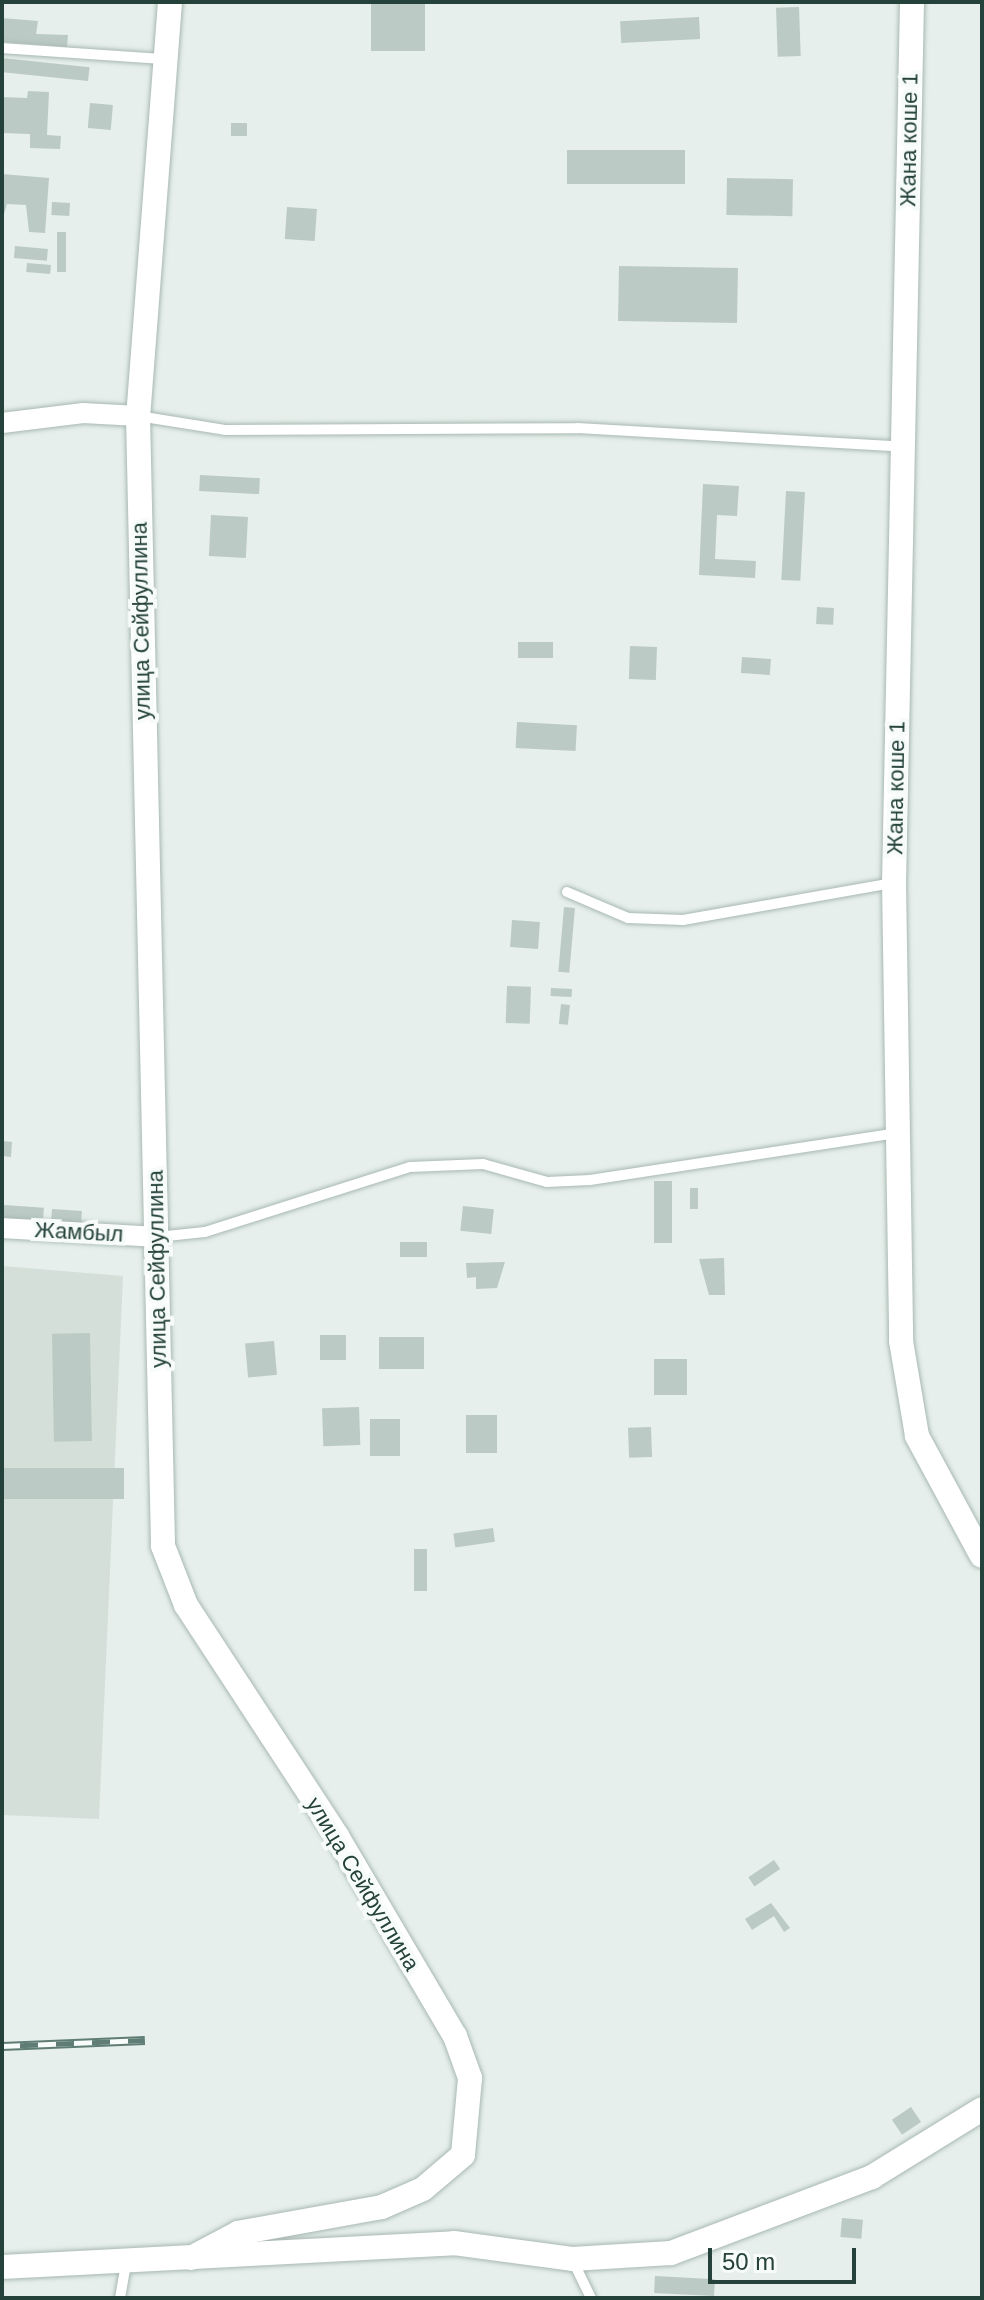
<!DOCTYPE html>
<html>
<head>
<meta charset="utf-8">
<style>
  body { margin:0 }
  #map { position:relative; width:984px; height:2300px; overflow:hidden; background:#e6efeb; font-family:Helvetica,sans-serif }
  div>[style] { position:absolute }
  .built>* { inset:0; background:#d4dfda }
  .building>* { inset:0; background:#bbcac4; transform-origin:0 0 }
  .roads { filter:drop-shadow(0 0 2px #a8b8b2) drop-shadow(0 0 2px #a8b8b2) }
  .service>* { height:10px; margin:-5px; padding:0 5px; transform-origin:5px; border-radius:5px; background:#fff }
  .minor>* { height:20px; margin:-10px; padding:0 10px; transform-origin:10px; border-radius:10px; background:#fff }
  .tertiary>* { height:24px; margin:-12px; padding:0 12px; transform-origin:12px; border-radius:12px; background:#fff }
  .rail>* { height:9px; margin-top:-4.5px; transform-origin:0; background:repeating-linear-gradient(90deg,#f7fbf9 0 18px,#5f7d75 0 36px); box-sizing:border-box; border-block:2px solid #5f7d75 }
  span { translate:-50% -50%; white-space:nowrap; text-align:center; line-height:1.15; -webkit-text-stroke:8px #f7fbf9; paint-order:stroke }
  .street-label { font-size:22px; color:#24423a }
  .frame { position:absolute; inset:0; border:4px solid #24423a; pointer-events:none }
  .scale { position:absolute; left:708px; top:2248px; width:148px; height:36px; box-sizing:border-box; border:4px solid #24423a; border-top:0; padding-left:10px; font-size:24px; line-height:28px; white-space:nowrap; color:#24423a; -webkit-text-stroke:6px #f7fbf9; paint-order:stroke }
</style>
</head>
<body>
<div id="map">
  <div class="built">
    <div style="clip-path:polygon(2px 1266px,123px 1276px,99px 1819px,2px 1815px)"></div>
  </div>
  <div class="building">
    <div style="left:371px;top:2px;width:54px;height:49px"></div>
    <div style="left:799px;top:7px;width:49px;height:23px;rotate:88deg"></div>
    <div style="left:699px;top:17px;width:22px;height:79px;rotate:87deg"></div>
    <div style="clip-path:polygon(2px 18px,38px 21px,36px 34px,68px 35px,67px 47px,2px 42px)"></div>
    <div style="left:2px;top:58px;width:88px;height:14px;rotate:6deg"></div>
    <div style="clip-path:polygon(28px 91px,49px 92px,47px 135px,61px 136px,60px 149px,30px 148px,30px 134px,2px 133px,2px 97px,27px 98px)"></div>
    <div style="left:90px;top:103px;width:23px;height:25px;rotate:5deg"></div>
    <div style="left:231px;top:123px;width:16px;height:13px"></div>
    <div style="left:567px;top:150px;width:118px;height:34px"></div>
    <div style="clip-path:polygon(2px 174px,49px 178px,45px 233px,29px 232px,26px 205px,7px 204px,2px 221px)"></div>
    <div style="left:727px;top:178px;width:66px;height:37px;rotate:1deg"></div>
    <div style="left:52px;top:202px;width:18px;height:13px;rotate:3deg"></div>
    <div style="left:287px;top:207px;width:30px;height:32px;rotate:4deg"></div>
    <div style="left:57px;top:232px;width:9px;height:40px"></div>
    <div style="left:15px;top:246px;width:33px;height:12px;rotate:5deg"></div>
    <div style="left:27px;top:263px;width:24px;height:9px;rotate:5deg"></div>
    <div style="left:619px;top:266px;width:119px;height:55px;rotate:1deg"></div>
    <div style="left:200px;top:475px;width:60px;height:16px;rotate:3deg"></div>
    <div style="clip-path:polygon(703px 484px,739px 486px,737px 516px,717px 515px,715px 559px,756px 561px,755px 578px,699px 575px)"></div>
    <div style="left:786px;top:491px;width:19px;height:89px;rotate:3deg"></div>
    <div style="left:211px;top:515px;width:37px;height:41px;rotate:3deg"></div>
    <div style="left:817px;top:607px;width:17px;height:17px;rotate:3deg"></div>
    <div style="left:518px;top:642px;width:35px;height:16px"></div>
    <div style="left:630px;top:646px;width:27px;height:33px;rotate:2deg"></div>
    <div style="left:742px;top:657px;width:29px;height:16px;rotate:4deg"></div>
    <div style="left:517px;top:722px;width:60px;height:26px;rotate:3deg"></div>
    <div style="left:564px;top:907px;width:11px;height:65px;rotate:5deg"></div>
    <div style="left:512px;top:920px;width:28px;height:27px;rotate:4deg"></div>
    <div style="left:507px;top:986px;width:24px;height:37px;rotate:2deg"></div>
    <div style="left:551px;top:988px;width:21px;height:8px;rotate:3deg"></div>
    <div style="left:561px;top:1004px;width:9px;height:20px;rotate:6deg"></div>
    <div style="clip-path:polygon(2px 1141px,12px 1142px,11px 1157px,2px 1156px)"></div>
    <div style="left:654px;top:1181px;width:18px;height:62px"></div>
    <div style="left:690px;top:1188px;width:8px;height:21px"></div>
    <div style="left:4px;top:1205px;width:40px;height:17px;rotate:4deg"></div>
    <div style="left:463px;top:1206px;width:31px;height:25px;rotate:6deg"></div>
    <div style="left:52px;top:1209px;width:30px;height:17px;rotate:4deg"></div>
    <div style="left:400px;top:1242px;width:27px;height:15px"></div>
    <div style="clip-path:polygon(724px 1258px,725px 1295px,709px 1295px,699px 1259px)"></div>
    <div style="clip-path:polygon(505px 1262px,497px 1288px,476px 1289px,476px 1277px,467px 1278px,466px 1263px)"></div>
    <div style="left:90px;top:1333px;width:108px;height:38px;rotate:89deg"></div>
    <div style="left:320px;top:1335px;width:26px;height:25px"></div>
    <div style="left:424px;top:1337px;width:32px;height:45px;rotate:90deg"></div>
    <div style="left:274px;top:1341px;width:34px;height:29px;rotate:85deg"></div>
    <div style="left:687px;top:1359px;width:36px;height:33px;rotate:90deg"></div>
    <div style="left:359px;top:1407px;width:38px;height:37px;rotate:88deg"></div>
    <div style="left:466px;top:1415px;width:31px;height:38px"></div>
    <div style="left:370px;top:1419px;width:30px;height:37px"></div>
    <div style="left:651px;top:1427px;width:30px;height:23px;rotate:88deg"></div>
    <div style="left:124px;top:1468px;width:31px;height:122px;rotate:90deg"></div>
    <div style="left:493px;top:1528px;width:14px;height:40px;rotate:82deg"></div>
    <div style="left:414px;top:1549px;width:13px;height:42px"></div>
    <div style="left:774px;top:1860px;width:11px;height:31px;rotate:56deg"></div>
    <div style="clip-path:polygon(771px 1903px,790px 1928px,784px 1932px,774px 1916px,752px 1930px,745px 1919px)"></div>
    <div style="left:911px;top:2107px;width:18px;height:23px;rotate:56deg"></div>
    <div style="left:842px;top:2218px;width:21px;height:19px;rotate:5deg"></div>
    <div style="left:655px;top:2276px;width:60px;height:17px;rotate:3deg"></div>
  </div>
  <div class="roads">
    <div class="service">
      <div style="left:2px;top:48px;width:163px;rotate:3.9deg"></div>
      <div style="left:138px;top:416px;width:88px;rotate:9.1deg"></div>
      <div style="left:225px;top:430px;width:353px;rotate:-0.3deg"></div>
      <div style="left:578px;top:428px;width:326px;rotate:3.3deg"></div>
      <div style="left:567px;top:892px;width:66px;rotate:23.1deg"></div>
      <div style="left:628px;top:918px;width:55px;rotate:2.1deg"></div>
      <div style="left:683px;top:920px;width:212px;rotate:-10deg"></div>
      <div style="left:157px;top:1237px;width:48px;rotate:-5.9deg"></div>
      <div style="left:205px;top:1232px;width:215px;rotate:-17.6deg"></div>
      <div style="left:410px;top:1167px;width:73px;rotate:-2.4deg"></div>
      <div style="left:483px;top:1164px;width:66px;rotate:15.7deg"></div>
      <div style="left:547px;top:1182px;width:43px;rotate:-2.7deg"></div>
      <div style="left:590px;top:1180px;width:310px;rotate:-8.7deg"></div>
      <div style="left:573px;top:2261px;width:41px;rotate:64.1deg"></div>
      <div style="left:120px;top:2298px;width:35px;rotate:-80deg"></div>
    </div>
    <div class="minor">
      <div style="left:2px;top:423px;width:82px;rotate:-7deg"></div>
      <div style="left:83px;top:413px;width:55px;rotate:3.1deg"></div>
      <div style="left:2px;top:1228px;width:155px;rotate:3.3deg"></div>
    </div>
    <div class="tertiary">
      <div style="left:170px;top:2px;width:415px;rotate:94.4deg"></div>
      <div style="left:138px;top:416px;width:1130px;rotate:88.73deg"></div>
      <div style="left:163px;top:1546px;width:63px;rotate:68.7deg"></div>
      <div style="left:186px;top:1605px;width:276px;rotate:56.8deg"></div>
      <div style="left:337px;top:1836px;width:232px;rotate:59.5deg"></div>
      <div style="left:455px;top:2036px;width:45px;rotate:70.3deg"></div>
      <div style="left:470px;top:2078px;width:77px;rotate:95.2deg"></div>
      <div style="left:463px;top:2155px;width:52px;rotate:139.6deg"></div>
      <div style="left:423px;top:2189px;width:45px;rotate:156.3deg"></div>
      <div style="left:382px;top:2207px;width:146px;rotate:169.8deg"></div>
      <div style="left:238px;top:2233px;width:53px;rotate:152deg"></div>
      <div style="left:912px;top:2px;width:880px;rotate:91.17deg"></div>
      <div style="left:894px;top:882px;width:459px;rotate:89.1deg"></div>
      <div style="left:901px;top:1341px;width:96px;rotate:80.4deg"></div>
      <div style="left:917px;top:1436px;width:136px;rotate:61.6deg"></div>
      <div style="left:2px;top:2267px;width:453px;rotate:-3deg"></div>
      <div style="left:454px;top:2243px;width:119px;rotate:7.7deg"></div>
      <div style="left:572px;top:2259px;width:99px;rotate:-3.5deg"></div>
      <div style="left:671px;top:2253px;width:215px;rotate:-20.7deg"></div>
      <div style="left:872px;top:2177px;width:129px;rotate:-31.7deg"></div>
    </div>
  </div>
  <div class="rail">
    <div style="left:2px;top:2046px;width:143px;rotate:-2.4deg"></div>
  </div>
  <div class="street-label">
    <span style="left:909px;top:140px;rotate:-89deg">Жана коше 1</span>
    <span style="left:141px;top:621px;rotate:-91deg">улица Сейфуллина</span>
    <span style="left:896px;top:788px;rotate:-89deg">Жана коше 1</span>
    <span style="left:79px;top:1232px;rotate:3deg">Жамбыл</span>
    <span style="left:157px;top:1269px;rotate:-91deg">улица Сейфуллина</span>
    <span style="left:363px;top:1884px;rotate:59deg">улица Сейфуллина</span>
  </div>
  <div class="frame"></div>
  <div class="scale">50 m</div>
</div>
</body>
</html>
